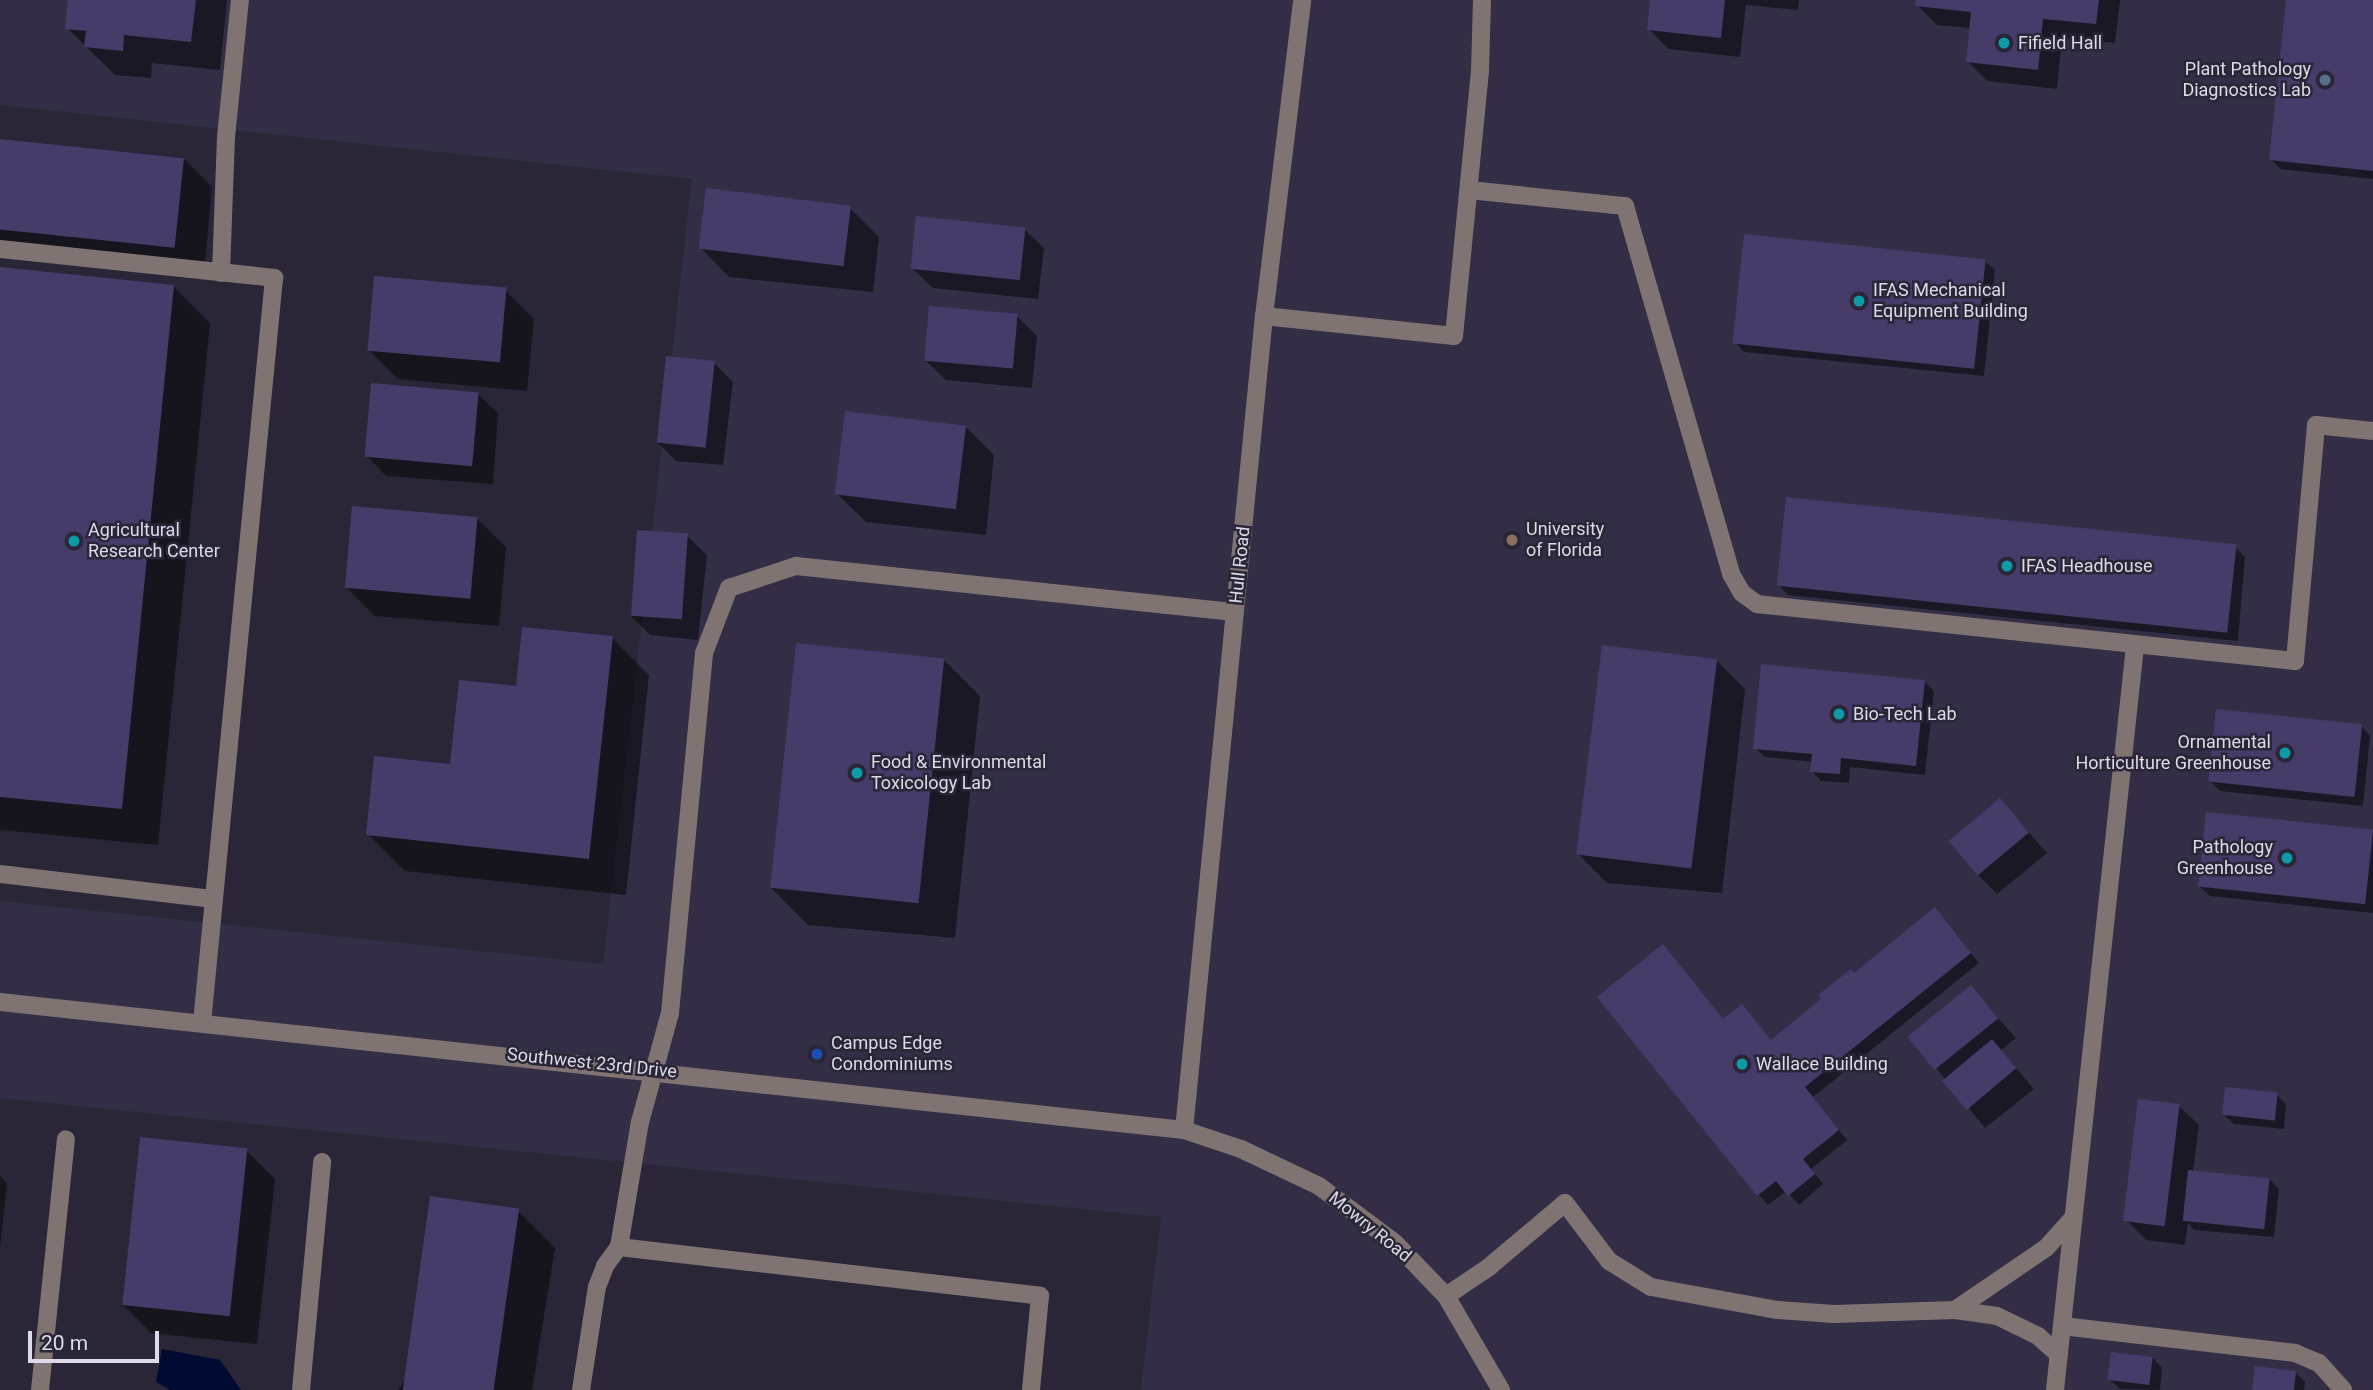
<!DOCTYPE html>
<html>
<head>
<meta charset="utf-8">
<style>
  body { margin:0 }
  #map { position:relative; width:2373px; height:1390px; overflow:hidden; background:#2a2638; font-family:Roboto,sans-serif }
  div>[style] { position:absolute }
  .built>* { inset:0; background:#332e46 }
  .water>* { inset:0; background:#010a31 }
  .shadow>* { inset:0; background:#0007 }
  .building>* { inset:0; background:#473b6a; transform-origin:0 0 }
  .minor>* { height:18px; margin:-9px; padding:0 9px; transform-origin:9px; border-radius:9px; background:#807473 }
  .dots>* { width:19px; height:19px; translate:-50% -50%; box-sizing:border-box; border:4px solid #2a2638; border-radius:50% }
  span { translate:-50% -50%; white-space:nowrap; text-align:center; line-height:1.15; -webkit-text-stroke:5px #2a2638; paint-order:stroke }
  .poi-label { font-size:18px; color:#dddbe7 }
  .left { translate:0 -50%; text-align:left }
  .right { translate:-100% -50%; text-align:right }
  .street-label { font-size:18px; color:#dddbe7 }
  .scale { position:absolute; left:28px; top:1331px; width:131px; height:32px; box-sizing:border-box; border:4px solid #dddbe7; border-top:0; padding-left:9px; font-size:21px; line-height:24px; white-space:nowrap; color:#dddbe7; -webkit-text-stroke:5px #2a2638; paint-order:stroke }
</style>
</head>
<body>
<div id="map">
  <div class="built">
    <div style="clip-path:polygon(0 0,2373px 0,2373px 1390px,1141px 1390px,1161px 1217px,0 1098px,0 901px,603px 964px,692px 179px,0 105px)"></div>
  </div>
  <div class="water">
    <div style="clip-path:polygon(162px 1349px,220px 1360px,241px 1390px,170px 1390px,156px 1382px)"></div>
  </div>
  <div class="shadow">
    <div style="clip-path:polygon(70px 0,227px 0,220px 70px,152px 63px,151px 78px,115px 75px,67px 28px)"></div>
    <div style="clip-path:polygon(1652px 0,1799px 0,1798px 10px,1746px 5px,1740px 57px,1668px 49px,1649px 29px)"></div>
    <div style="clip-path:polygon(1918px 0,2120px 0,2115px 43px,2062px 38px,2057px 89px,1987px 81px,1968px 62px,1971px 28px,1937px 25px,1917px 5px)"></div>
    <div style="clip-path:polygon(2287px 0,2373px 0,2373px 179px,2280px 169px,2271px 159px)"></div>
    <div style="clip-path:polygon(0 141px,183px 158px,212px 187px,204px 274px,0 254px)"></div>
    <div style="clip-path:polygon(850px 208px,879px 237px,873px 292px,729px 277px,701px 248px)"></div>
    <div style="clip-path:polygon(1024px 229px,1044px 248px,1038px 299px,933px 288px,913px 269px)"></div>
    <div style="clip-path:polygon(1985px 261px,1995px 270px,1984px 376px,1744px 352px,1735px 342px)"></div>
    <div style="clip-path:polygon(0 269px,173px 286px,210px 323px,158px 845px,0 830px)"></div>
    <div style="clip-path:polygon(505px 290px,534px 319px,527px 391px,398px 379px,369px 350px)"></div>
    <div style="clip-path:polygon(1017px 316px,1037px 336px,1032px 388px,946px 380px,926px 361px)"></div>
    <div style="clip-path:polygon(714px 363px,733px 382px,723px 465px,676px 461px,657px 442px)"></div>
    <div style="clip-path:polygon(478px 394px,498px 413px,493px 484px,386px 476px,367px 456px)"></div>
    <div style="clip-path:polygon(965px 426px,994px 455px,986px 535px,866px 522px,837px 494px)"></div>
    <div style="clip-path:polygon(477px 519px,506px 547px,499px 626px,375px 616px,346px 587px)"></div>
    <div style="clip-path:polygon(687px 536px,707px 555px,698px 640px,650px 635px,631px 616px)"></div>
    <div style="clip-path:polygon(2236px 548px,2245px 557px,2238px 641px,1788px 595px,1779px 585px)"></div>
    <div style="clip-path:polygon(612px 638px,649px 675px,626px 895px,405px 871px,368px 834px,452px 765px,518px 688px)"></div>
    <div style="clip-path:polygon(943px 659px,980px 696px,955px 938px,808px 925px,771px 888px)"></div>
    <div style="clip-path:polygon(1716px 660px,1745px 689px,1722px 893px,1607px 883px,1579px 855px)"></div>
    <div style="clip-path:polygon(1924px 681px,1934px 691px,1925px 775px,1850px 767px,1849px 783px,1821px 781px,1812px 771px,1813px 762px,1765px 757px,1755px 748px)"></div>
    <div style="clip-path:polygon(2361px 726px,2370px 736px,2363px 806px,2220px 791px,2210px 781px)"></div>
    <div style="clip-path:polygon(2000px 800px,2047px 853px,1997px 894px,1978px 875px)"></div>
    <div style="clip-path:polygon(2373px 831px,2373px 913px,2210px 896px,2200px 887px)"></div>
    <div style="clip-path:polygon(1944px 919px,1979px 963px,1813px 1097px,1847px 1140px,1811px 1169px,1823px 1184px,1799px 1205px,1786px 1191px,1768px 1205px,1759px 1195px,1600px 997px,1724px 1021px,1772px 1042px,1854px 975px)"></div>
    <div style="clip-path:polygon(1971px 988px,2016px 1038px,2001px 1050px,2034px 1089px,1985px 1128px,1936px 1068px)"></div>
    <div style="clip-path:polygon(2277px 1095px,2286px 1104px,2284px 1129px,2234px 1124px,2224px 1115px)"></div>
    <div style="clip-path:polygon(2179px 1106px,2199px 1125px,2193px 1172px,2269px 1179px,2279px 1189px,2274px 1237px,2194px 1230px,2188px 1223px,2185px 1245px,2146px 1240px,2126px 1220px)"></div>
    <div style="clip-path:polygon(246px 1150px,275px 1179px,257px 1344px,151px 1333px,122px 1304px)"></div>
    <div style="clip-path:polygon(0 1176px,7px 1183px,0 1247px)"></div>
    <div style="clip-path:polygon(518px 1211px,555px 1248px,532px 1390px,398px 1390px)"></div>
    <div style="clip-path:polygon(2153px 1358px,2162px 1368px,2160px 1390px,2120px 1389px,2110px 1380px)"></div>
    <div style="clip-path:polygon(2295px 1372px,2305px 1382px,2304px 1390px,2254px 1390px)"></div>
  </div>
  <div class="building">
    <div style="clip-path:polygon(68px 0,196px 0,191px 42px,124px 35px,123px 51px,84px 47px,86px 31px,65px 29px)"></div>
    <div style="clip-path:polygon(1650px 0,1725px 0,1721px 38px,1647px 30px)"></div>
    <div style="clip-path:polygon(1916px 0,2099px 0,2096px 24px,2043px 19px,2038px 70px,1966px 62px,1971px 12px,1915px 6px)"></div>
    <div style="clip-path:polygon(2286px 0,2373px 0,2373px 171px,2269px 160px)"></div>
    <div style="left:0;top:139px;width:185px;height:90px;rotate:6deg"></div>
    <div style="left:706px;top:188px;width:146px;height:61px;rotate:7deg"></div>
    <div style="left:916px;top:216px;width:110px;height:53px;rotate:6deg"></div>
    <div style="left:1744px;top:234px;width:243px;height:110px;rotate:6deg"></div>
    <div style="clip-path:polygon(0 267px,174px 285px,122px 809px,0 797px)"></div>
    <div style="left:374px;top:276px;width:133px;height:75px;rotate:5deg"></div>
    <div style="left:929px;top:306px;width:89px;height:55px;rotate:5deg"></div>
    <div style="left:666px;top:356px;width:49px;height:87px;rotate:6deg"></div>
    <div style="left:371px;top:383px;width:108px;height:74px;rotate:5deg"></div>
    <div style="left:845px;top:411px;width:122px;height:84px;rotate:7deg"></div>
    <div style="left:1786px;top:497px;width:453px;height:89px;rotate:6deg"></div>
    <div style="left:352px;top:506px;width:126px;height:82px;rotate:5deg"></div>
    <div style="left:637px;top:530px;width:51px;height:86px;rotate:4deg"></div>
    <div style="clip-path:polygon(522px 627px,613px 636px,589px 859px,366px 835px,374px 756px,450px 764px,459px 680px,516px 686px)"></div>
    <div style="left:796px;top:643px;width:149px;height:246px;rotate:6deg"></div>
    <div style="left:1602px;top:645px;width:116px;height:211px;rotate:7deg"></div>
    <div style="clip-path:polygon(1761px 664px,1925px 680px,1916px 766px,1841px 758px,1840px 774px,1810px 772px,1812px 754px,1753px 749px)"></div>
    <div style="left:2216px;top:709px;width:147px;height:73px;rotate:6deg"></div>
    <div style="left:2000px;top:798px;width:45px;height:67px;rotate:50deg"></div>
    <div style="left:2206px;top:812px;width:168px;height:75px;rotate:6deg"></div>
    <div style="clip-path:polygon(1935px 907px,1971px 953px,1805px 1087px,1839px 1130px,1803px 1159px,1815px 1174px,1788px 1196px,1776px 1181px,1757px 1196px,1597px 997px,1663px 944px,1723px 1019px,1742px 1004px,1771px 1040px,1821px 999px,1818px 995px,1851px 969px,1854px 973px)"></div>
    <div style="left:1971px;top:985px;width:43px;height:82px;rotate:51deg"></div>
    <div style="left:1992px;top:1039px;width:38px;height:65px;rotate:50deg"></div>
    <div style="left:2225px;top:1087px;width:53px;height:28px;rotate:6deg"></div>
    <div style="left:2138px;top:1099px;width:42px;height:123px;rotate:7deg"></div>
    <div style="left:140px;top:1137px;width:108px;height:169px;rotate:6deg"></div>
    <div style="left:2188px;top:1170px;width:82px;height:51px;rotate:6deg"></div>
    <div style="left:430px;top:1196px;width:90px;height:197px;rotate:8deg"></div>
    <div style="left:2111px;top:1352px;width:42px;height:28px;rotate:7deg"></div>
    <div style="clip-path:polygon(2255px 1366px,2296px 1371px,2294px 1390px,2252px 1390px)"></div>
  </div>
  <div class="minor">
    <div style="left:1469px;top:190px;width:157px;rotate:5.9deg"></div>
    <div style="left:1625px;top:206px;width:383px;rotate:73.9deg"></div>
    <div style="left:1731px;top:574px;width:22px;rotate:60deg"></div>
    <div style="left:1742px;top:593px;width:19px;rotate:36deg"></div>
    <div style="left:1757px;top:604px;width:541px;rotate:6.05deg"></div>
    <div style="left:2295px;top:661px;width:237px;rotate:-84.9deg"></div>
    <div style="left:2316px;top:425px;width:57px;rotate:6deg"></div>
    <div style="left:0;top:249px;width:276px;rotate:6deg"></div>
    <div style="left:274px;top:278px;width:748px;rotate:95.52deg"></div>
    <div style="left:221px;top:273px;width:136px;rotate:-87.9deg"></div>
    <div style="left:226px;top:137px;width:138px;rotate:-84.2deg"></div>
    <div style="left:1264px;top:316px;width:191px;rotate:6deg"></div>
    <div style="left:1454px;top:336px;width:266px;rotate:-84.4deg"></div>
    <div style="left:1480px;top:71px;width:71px;rotate:-88.4deg"></div>
    <div style="left:0;top:874px;width:215px;rotate:6.7deg"></div>
    <div style="left:0;top:1002px;width:1191px;rotate:6.17deg"></div>
    <div style="left:1184px;top:1130px;width:60px;rotate:18.4deg"></div>
    <div style="left:1241px;top:1149px;width:86px;rotate:25.4deg"></div>
    <div style="left:1319px;top:1186px;width:95px;rotate:36.9deg"></div>
    <div style="left:1395px;top:1243px;width:74px;rotate:46.1deg"></div>
    <div style="left:1446px;top:1296px;width:109px;rotate:59.7deg"></div>
    <div style="left:1184px;top:1130px;width:818px;rotate:-84.39deg"></div>
    <div style="left:1264px;top:316px;width:318px;rotate:-83.1deg"></div>
    <div style="left:619px;top:1247px;width:424px;rotate:6.6deg"></div>
    <div style="left:1040px;top:1296px;width:94px;rotate:95.5deg"></div>
    <div style="left:1446px;top:1296px;width:52px;rotate:-34deg"></div>
    <div style="left:1489px;top:1267px;width:99px;rotate:-40.1deg"></div>
    <div style="left:1565px;top:1203px;width:73px;rotate:52.8deg"></div>
    <div style="left:1609px;top:1261px;width:49px;rotate:31.8deg"></div>
    <div style="left:1651px;top:1287px;width:129px;rotate:10.3deg"></div>
    <div style="left:1778px;top:1310px;width:56px;rotate:4.1deg"></div>
    <div style="left:1834px;top:1314px;width:121px;rotate:-1.9deg"></div>
    <div style="left:1955px;top:1310px;width:42px;rotate:8.1deg"></div>
    <div style="left:1997px;top:1316px;width:46px;rotate:26deg"></div>
    <div style="left:2038px;top:1336px;width:28px;rotate:42deg"></div>
    <div style="left:1955px;top:1310px;width:110px;rotate:-34.3deg"></div>
    <div style="left:2046px;top:1248px;width:40px;rotate:-48deg"></div>
    <div style="left:2062px;top:1326px;width:235px;rotate:6.6deg"></div>
    <div style="left:2295px;top:1353px;width:26px;rotate:23deg"></div>
    <div style="left:2319px;top:1363px;width:36px;rotate:48deg"></div>
    <div style="left:40px;top:1390px;width:252px;rotate:-84.1deg"></div>
    <div style="left:301px;top:1390px;width:229px;rotate:-84.7deg"></div>
    <div style="left:581px;top:1390px;width:104px;rotate:-81.2deg"></div>
    <div style="left:597px;top:1287px;width:22px;rotate:-69deg"></div>
    <div style="left:605px;top:1266px;width:24px;rotate:-54deg"></div>
    <div style="left:619px;top:1247px;width:127px;rotate:-80.5deg"></div>
    <div style="left:640px;top:1122px;width:113px;rotate:-74.6deg"></div>
    <div style="left:670px;top:1013px;width:362px;rotate:-84.6deg"></div>
    <div style="left:704px;top:653px;width:70px;rotate:-69deg"></div>
    <div style="left:729px;top:588px;width:71px;rotate:-18.2deg"></div>
    <div style="left:796px;top:566px;width:441px;rotate:6deg"></div>
    <div style="left:2055px;top:1390px;width:748px;rotate:-83.86deg"></div>
  </div>
  <div class="dots">
    <div style="left:2004px;top:43px;background:#0f9aa8"></div>
    <div style="left:2325px;top:80px;background:#5c6f8a"></div>
    <div style="left:1859px;top:301px;background:#0f9aa8"></div>
    <div style="left:1512px;top:540px;background:#8d6e63"></div>
    <div style="left:74px;top:541px;background:#0f9aa8"></div>
    <div style="left:2007px;top:566px;background:#0f9aa8"></div>
    <div style="left:1839px;top:714px;background:#0f9aa8"></div>
    <div style="left:2285px;top:753px;background:#0f9aa8"></div>
    <div style="left:857px;top:773px;background:#0f9aa8"></div>
    <div style="left:2287px;top:858px;background:#0f9aa8"></div>
    <div style="left:817px;top:1054px;background:#1a4fb4"></div>
    <div style="left:1742px;top:1064px;background:#0f9aa8"></div>
  </div>
  <div class="poi-label">
    <span class="left" style="left:2018px;top:43px">Fifield Hall</span>
    <span class="right" style="left:2311px;top:80px">Plant Pathology<br>Diagnostics Lab</span>
    <span class="left" style="left:1873px;top:301px">IFAS Mechanical<br>Equipment Building</span>
    <span class="left" style="left:1526px;top:540px">University<br>of Florida</span>
    <span class="left" style="left:88px;top:541px">Agricultural<br>Research Center</span>
    <span class="left" style="left:2021px;top:566px">IFAS Headhouse</span>
    <span class="left" style="left:1853px;top:714px">Bio-Tech Lab</span>
    <span class="right" style="left:2271px;top:753px">Ornamental<br>Horticulture Greenhouse</span>
    <span class="left" style="left:871px;top:773px">Food &amp; Environmental<br>Toxicology Lab</span>
    <span class="right" style="left:2273px;top:858px">Pathology<br>Greenhouse</span>
    <span class="left" style="left:831px;top:1054px">Campus Edge<br>Condominiums</span>
    <span class="left" style="left:1756px;top:1064px">Wallace Building</span>
  </div>
  <div class="street-label">
    <span style="left:1240px;top:565px;rotate:-84deg">Hull Road</span>
    <span style="left:592px;top:1063px;rotate:6deg">Southwest 23rd Drive</span>
    <span style="left:1370px;top:1227px;rotate:39deg">Mowry Road</span>
  </div>
  <div class="scale">20 m</div>
</div>
</body>
</html>
